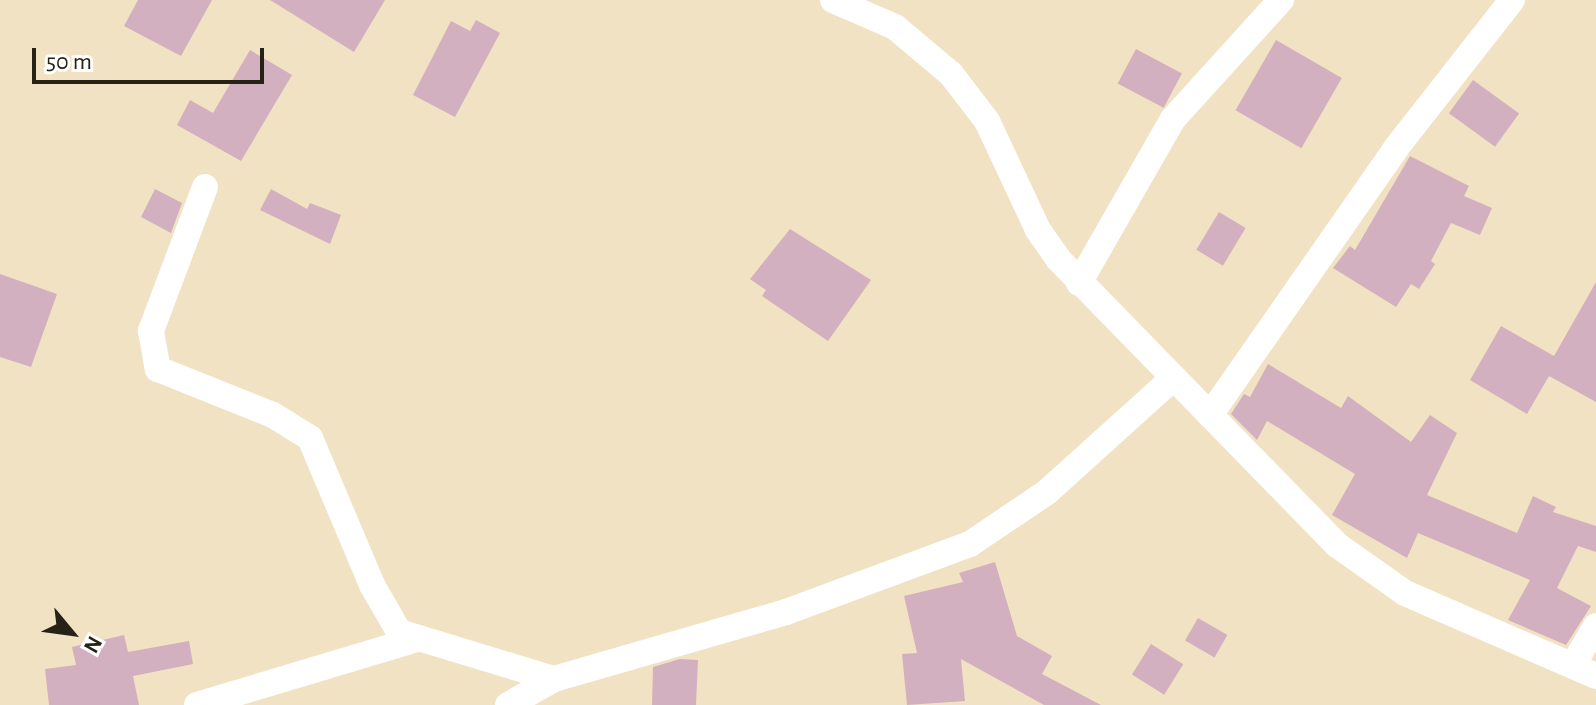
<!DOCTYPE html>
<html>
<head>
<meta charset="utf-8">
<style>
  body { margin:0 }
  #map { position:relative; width:1596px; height:705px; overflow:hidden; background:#f0e2c2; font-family:"Alegreya Sans",sans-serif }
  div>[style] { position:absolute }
  .building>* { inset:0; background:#d3b0bf; transform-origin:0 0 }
  .minor>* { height:26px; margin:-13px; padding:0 13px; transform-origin:13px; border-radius:13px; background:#fff }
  span { translate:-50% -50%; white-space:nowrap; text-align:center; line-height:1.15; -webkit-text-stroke:8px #fff; paint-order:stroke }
  .north { position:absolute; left:32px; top:593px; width:80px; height:80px; -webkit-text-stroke:6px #fff; paint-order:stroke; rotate:119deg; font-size:22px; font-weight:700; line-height:32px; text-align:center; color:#272216 }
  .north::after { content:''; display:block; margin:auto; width:28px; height:36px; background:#272216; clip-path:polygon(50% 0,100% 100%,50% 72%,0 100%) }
  .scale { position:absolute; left:32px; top:48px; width:232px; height:36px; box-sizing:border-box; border:4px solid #272216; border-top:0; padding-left:10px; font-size:24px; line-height:28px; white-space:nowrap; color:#272216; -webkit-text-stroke:6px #fff; paint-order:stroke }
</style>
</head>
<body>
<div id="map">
  <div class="building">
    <div style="clip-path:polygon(138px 0,212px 0,181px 56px,124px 26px)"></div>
    <div style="clip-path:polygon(270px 0,385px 0,354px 52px)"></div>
    <div style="clip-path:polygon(476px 20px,500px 33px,455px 117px,413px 95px,451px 21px,470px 31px)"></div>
    <div style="left:1276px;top:40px;width:76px;height:81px;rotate:30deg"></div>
    <div style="left:1136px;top:49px;width:52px;height:39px;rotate:28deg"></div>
    <div style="clip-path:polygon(250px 50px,292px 75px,241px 161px,177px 125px,190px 100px,213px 113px)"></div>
    <div style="left:1473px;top:80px;width:57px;height:41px;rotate:36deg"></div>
    <div style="clip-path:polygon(1410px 156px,1469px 186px,1464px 196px,1492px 208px,1480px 235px,1451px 223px,1431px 261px,1435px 264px,1419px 289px,1411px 284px,1396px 307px,1333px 268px,1350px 246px,1355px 250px)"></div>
    <div style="clip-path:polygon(155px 189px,182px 203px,171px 233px,141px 217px)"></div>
    <div style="clip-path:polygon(271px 189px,307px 209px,310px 203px,341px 215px,330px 244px,260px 210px)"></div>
    <div style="left:1219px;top:212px;width:31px;height:44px;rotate:31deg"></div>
    <div style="clip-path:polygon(790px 229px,871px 280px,828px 341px,762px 296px,766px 290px,750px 279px)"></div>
    <div style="clip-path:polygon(0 274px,57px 294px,31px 367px,0 357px)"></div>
    <div style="clip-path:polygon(1596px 282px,1596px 402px,1549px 376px,1527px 414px,1470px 380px,1501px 326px,1554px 356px)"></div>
    <div style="clip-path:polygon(1268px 364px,1341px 408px,1348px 396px,1411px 442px,1430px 415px,1457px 433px,1427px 495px,1517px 533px,1533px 496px,1556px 507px,1553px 512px,1596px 526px,1596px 552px,1578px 546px,1557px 588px,1591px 606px,1566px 645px,1508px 620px,1530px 580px,1418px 533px,1407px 558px,1332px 515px,1355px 474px,1267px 421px,1257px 440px,1231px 414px,1244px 394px,1250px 397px)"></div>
    <div style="clip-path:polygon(995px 562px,1017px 636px,1052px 656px,1042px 674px,1101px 705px,1044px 705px,961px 659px,965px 701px,907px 705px,902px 654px,917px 653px,904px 596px,963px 582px,959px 573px)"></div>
    <div style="left:1198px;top:618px;width:34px;height:26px;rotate:30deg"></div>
    <div style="clip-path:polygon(124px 635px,128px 652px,189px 641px,193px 664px,133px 676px,139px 705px,49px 705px,45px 669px,76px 665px,72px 647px)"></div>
    <div style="left:1151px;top:644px;width:38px;height:36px;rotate:32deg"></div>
    <div style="clip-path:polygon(680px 659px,698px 660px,696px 705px,652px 705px,653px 667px)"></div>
  </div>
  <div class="minor">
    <div style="left:833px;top:0;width:68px;rotate:23.5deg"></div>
    <div style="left:895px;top:27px;width:73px;rotate:40deg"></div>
    <div style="left:951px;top:74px;width:59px;rotate:52.5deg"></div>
    <div style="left:987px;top:121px;width:120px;rotate:64.9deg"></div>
    <div style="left:1038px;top:230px;width:37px;rotate:55deg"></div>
    <div style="left:1059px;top:260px;width:398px;rotate:45.7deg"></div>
    <div style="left:1337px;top:545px;width:83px;rotate:35.2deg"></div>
    <div style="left:1405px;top:593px;width:208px;rotate:23.5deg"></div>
    <div style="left:205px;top:187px;width:154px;rotate:110.6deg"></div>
    <div style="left:151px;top:331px;width:39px;rotate:80deg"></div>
    <div style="left:158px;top:369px;width:124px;rotate:21.8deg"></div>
    <div style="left:273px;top:415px;width:44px;rotate:31.9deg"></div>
    <div style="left:310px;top:438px;width:160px;rotate:67.1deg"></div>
    <div style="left:372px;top:585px;width:54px;rotate:60.1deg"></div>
    <div style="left:399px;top:632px;width:162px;rotate:16.9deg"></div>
    <div style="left:1079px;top:283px;width:189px;rotate:-60.2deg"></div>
    <div style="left:1173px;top:119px;width:161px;rotate:-47.8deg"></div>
    <div style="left:1210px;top:415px;width:325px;rotate:-55.1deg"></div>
    <div style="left:1396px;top:148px;width:188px;rotate:-51.9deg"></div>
    <div style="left:1574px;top:663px;width:43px;rotate:-59.3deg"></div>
    <div style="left:197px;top:705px;width:227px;rotate:-16.7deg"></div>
    <div style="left:508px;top:705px;width:53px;rotate:-29.5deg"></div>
    <div style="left:554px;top:679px;width:241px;rotate:-16.1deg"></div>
    <div style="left:786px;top:612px;width:196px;rotate:-20.3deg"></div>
    <div style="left:970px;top:544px;width:93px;rotate:-34deg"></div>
    <div style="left:1047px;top:492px;width:170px;rotate:-42.1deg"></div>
  </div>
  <div class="north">N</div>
  <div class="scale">50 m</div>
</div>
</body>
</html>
